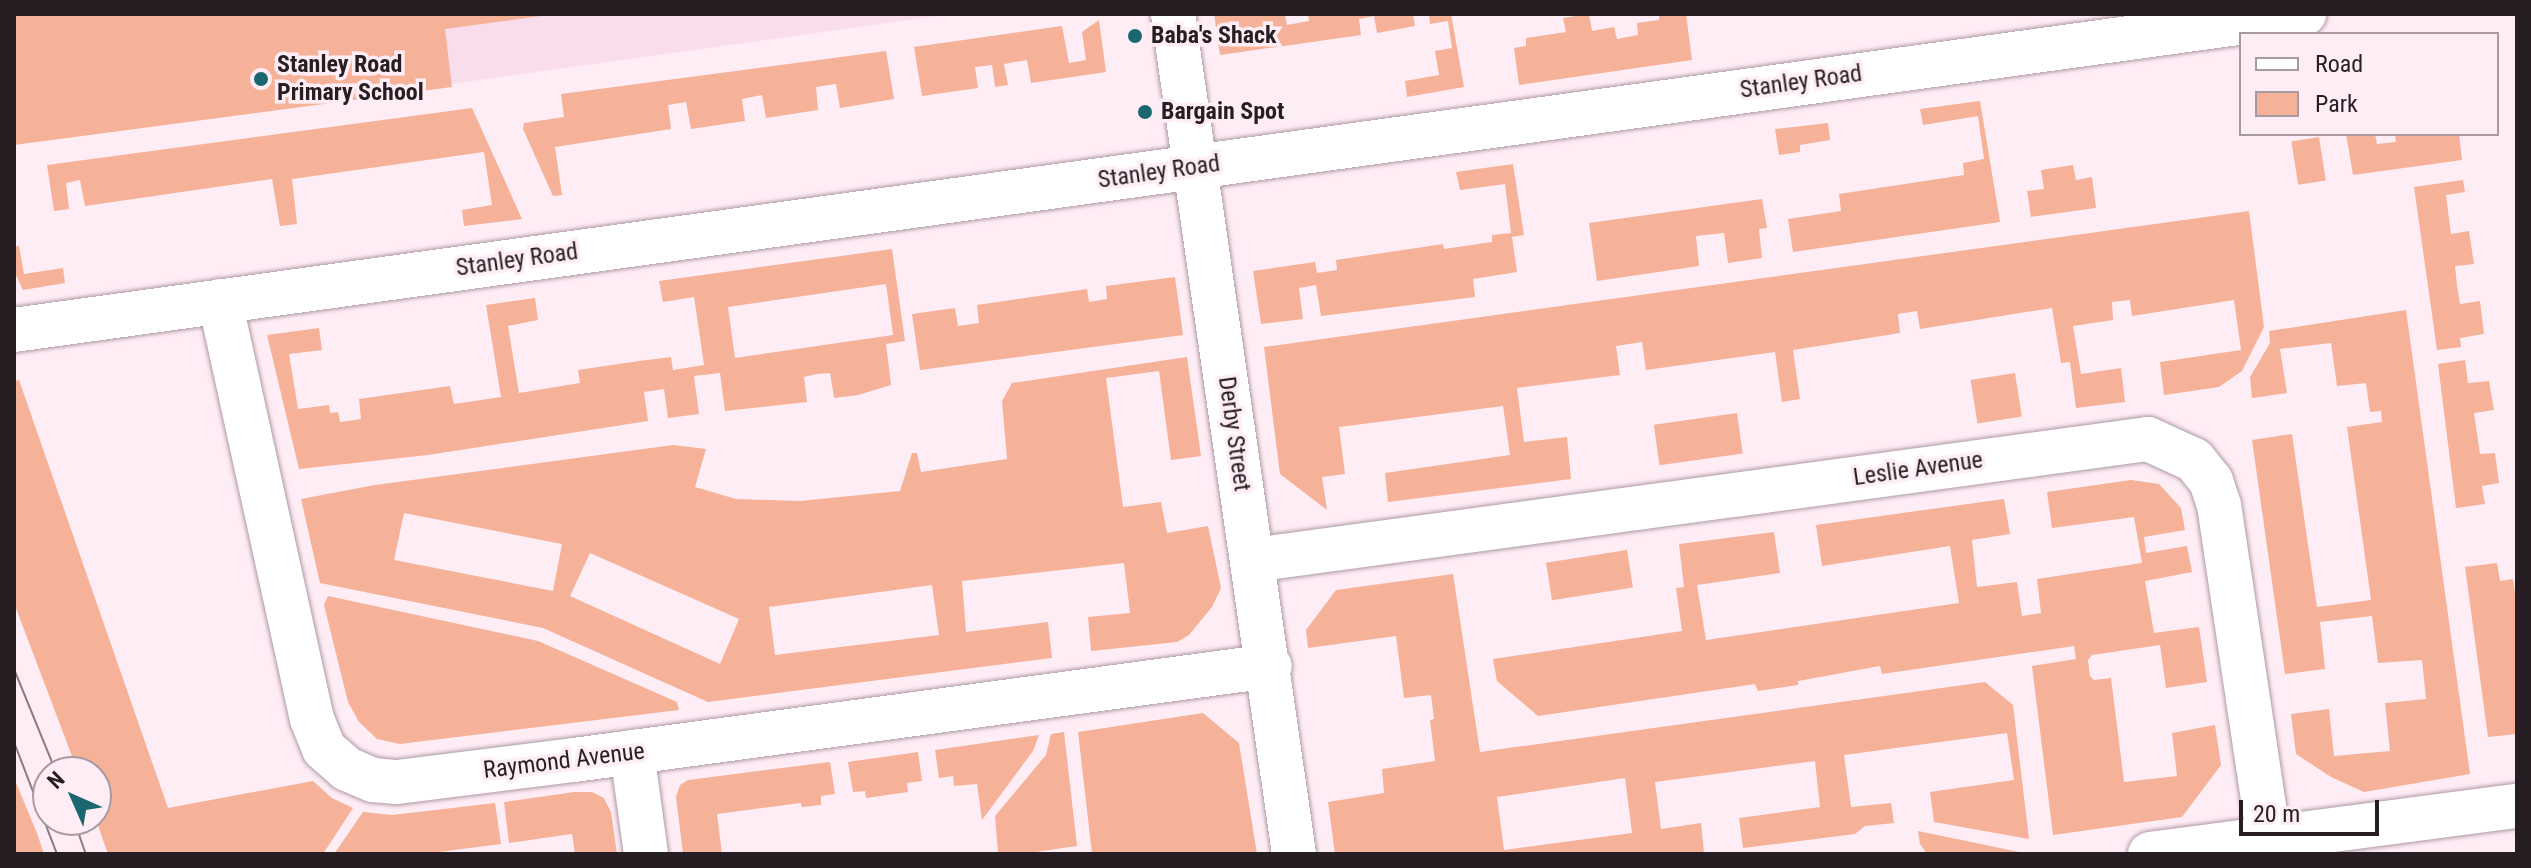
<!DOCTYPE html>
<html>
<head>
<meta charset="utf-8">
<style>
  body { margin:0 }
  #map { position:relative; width:2531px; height:868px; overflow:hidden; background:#ffedf6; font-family:"Roboto Condensed",sans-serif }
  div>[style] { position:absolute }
  .built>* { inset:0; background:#faddec }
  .green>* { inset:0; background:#f6b299; transform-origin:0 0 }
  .roads { filter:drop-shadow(0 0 2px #ae9aa5) drop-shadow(0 0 2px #ae9aa5) }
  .minor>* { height:44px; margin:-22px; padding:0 22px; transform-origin:22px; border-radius:22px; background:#fff }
  .tram>* { height:2px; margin:-1px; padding:0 1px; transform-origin:1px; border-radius:1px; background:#897c82 }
  .dots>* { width:22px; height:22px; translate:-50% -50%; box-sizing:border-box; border:4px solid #ffedf6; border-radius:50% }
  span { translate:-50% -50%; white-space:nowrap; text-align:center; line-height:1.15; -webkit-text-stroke:7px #ffedf6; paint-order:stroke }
  .poi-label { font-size:24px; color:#261e22; font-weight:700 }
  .left { translate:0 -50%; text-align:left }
  .street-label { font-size:24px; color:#261e22 }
  .frame { position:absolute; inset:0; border:16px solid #261e22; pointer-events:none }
  .legend { position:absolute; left:2239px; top:32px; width:260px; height:104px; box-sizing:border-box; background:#ffedf6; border:2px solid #a89aa1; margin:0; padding:10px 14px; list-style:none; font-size:24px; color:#261e22 }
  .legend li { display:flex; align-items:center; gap:16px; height:40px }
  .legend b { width:40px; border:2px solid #a89aa1 }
  .north { position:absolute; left:32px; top:756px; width:80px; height:80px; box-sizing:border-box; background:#ffedf6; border:2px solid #a89aa1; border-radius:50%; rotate:315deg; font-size:22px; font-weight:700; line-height:32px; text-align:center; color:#261e22 }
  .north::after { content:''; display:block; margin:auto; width:28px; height:36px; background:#1b6770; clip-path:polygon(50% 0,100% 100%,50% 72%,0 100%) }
  .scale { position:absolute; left:2239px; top:800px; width:140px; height:36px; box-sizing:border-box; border:4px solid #261e22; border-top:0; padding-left:10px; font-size:24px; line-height:28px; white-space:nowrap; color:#261e22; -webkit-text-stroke:6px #ffedf6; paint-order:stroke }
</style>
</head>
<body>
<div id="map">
  <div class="built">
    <div style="clip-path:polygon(14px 14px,952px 14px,14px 145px)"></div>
  </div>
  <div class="green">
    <div style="clip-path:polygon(14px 14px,555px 14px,445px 29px,452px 87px,14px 145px)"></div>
    <div style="clip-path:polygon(1214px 14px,1285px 14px,1287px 25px,1309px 21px,1308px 14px,1413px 14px,1415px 26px,1377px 33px,1374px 16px,1359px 19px,1361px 35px,1220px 55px)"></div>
    <div style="clip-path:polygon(1429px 14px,1451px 14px,1464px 87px,1407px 97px,1405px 81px,1439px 75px,1435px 51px,1452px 48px,1448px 21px,1430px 24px)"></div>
    <div style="clip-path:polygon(1589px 14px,1592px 31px,1614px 27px,1617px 39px,1638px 35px,1637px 23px,1659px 20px,1659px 16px,1686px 14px,1692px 60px,1519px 85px,1514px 48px,1526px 46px,1526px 38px,1566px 32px,1563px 18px)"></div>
    <div style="clip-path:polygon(1099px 20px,1106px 72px,1031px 83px,1027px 60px,1004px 64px,1008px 85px,995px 87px,992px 65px,975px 67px,978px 88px,922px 96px,914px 47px,1062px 26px,1069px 63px,1086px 60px,1082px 32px)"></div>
    <div style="clip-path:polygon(886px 51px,894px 99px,840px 108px,836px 84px,816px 87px,818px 110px,766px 118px,762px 95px,742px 99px,745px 121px,691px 129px,686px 102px,668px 105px,671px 129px,555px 147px,562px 195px,553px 196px,523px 129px,524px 123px,564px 117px,561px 94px)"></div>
    <div style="clip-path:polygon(1980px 101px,2000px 222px,1793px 252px,1788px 219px,1841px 211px,1839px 194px,1964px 175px,1963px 163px,1984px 159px,1978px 116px,1923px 125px,1920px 109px)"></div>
    <div style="clip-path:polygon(472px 108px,522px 219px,464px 226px,462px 210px,492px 205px,484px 152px,292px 179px,297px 224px,280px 226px,272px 179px,85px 206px,80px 180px,66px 183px,69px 209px,54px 211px,47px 165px)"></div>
    <div style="clip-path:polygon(1828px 123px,1830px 140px,1800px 145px,1800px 152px,1779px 155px,1775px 129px)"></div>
    <div style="clip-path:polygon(2346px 134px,2375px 134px,2377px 144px,2396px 142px,2395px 134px,2459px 134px,2462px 160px,2353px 175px)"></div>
    <div style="left:2319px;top:137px;width:44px;height:28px;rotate:81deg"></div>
    <div style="clip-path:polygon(1513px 164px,1524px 235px,1512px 237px,1517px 272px,1473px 279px,1475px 297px,1321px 316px,1316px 285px,1299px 288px,1303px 319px,1261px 324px,1253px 271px,1315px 262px,1317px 273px,1337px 270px,1336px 260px,1443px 244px,1444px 249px,1492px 242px,1492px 235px,1511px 233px,1505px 184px,1460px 190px,1456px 172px)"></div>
    <div style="clip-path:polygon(2073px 165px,2076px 180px,2092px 177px,2096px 208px,2031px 217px,2027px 191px,2044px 189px,2041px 170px)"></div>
    <div style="clip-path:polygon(2463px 180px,2465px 192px,2446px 195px,2451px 234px,2469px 231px,2474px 264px,2455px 266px,2457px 285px,2460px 304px,2480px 301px,2484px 334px,2460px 338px,2461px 347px,2437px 350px,2414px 187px)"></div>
    <div style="clip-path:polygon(1762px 199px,1767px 228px,1759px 229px,1762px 258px,1728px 263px,1724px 233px,1696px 236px,1699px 266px,1597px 281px,1589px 223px)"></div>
    <div style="clip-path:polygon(2249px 211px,2264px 327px,2242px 371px,2219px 387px,2164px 395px,2160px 362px,2241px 350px,2234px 300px,2132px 316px,2130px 300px,2112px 302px,2113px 320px,2073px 326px,2081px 374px,2121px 368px,2125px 402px,2076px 408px,2070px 362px,2061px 363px,2052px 308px,1920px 329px,1917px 311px,1898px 314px,1900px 333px,1793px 350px,1800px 399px,1782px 402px,1775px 352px,1646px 370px,1642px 342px,1616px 346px,1620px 375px,1517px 388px,1524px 442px,1567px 437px,1571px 479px,1388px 502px,1385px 473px,1510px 455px,1503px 406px,1339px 427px,1345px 474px,1322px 477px,1327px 510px,1280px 474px,1264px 347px)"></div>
    <div style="clip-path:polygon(19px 246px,24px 274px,63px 268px,65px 283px,23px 290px,14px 271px,14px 247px)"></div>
    <div style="clip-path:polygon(evenodd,892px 249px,905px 341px,886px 344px,891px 385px,858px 395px,834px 398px,830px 373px,817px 374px,804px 377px,807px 402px,725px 411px,720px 373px,694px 376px,699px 414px,668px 418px,664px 389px,644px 392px,648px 421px,428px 455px,299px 469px,267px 335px,319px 328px,322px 350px,289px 354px,298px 409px,329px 405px,330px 413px,338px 412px,340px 422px,361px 419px,359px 399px,450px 386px,454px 404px,501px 397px,486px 305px,535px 298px,538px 320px,508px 326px,519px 393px,580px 383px,578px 370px,639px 361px,671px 357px,673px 370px,704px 365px,694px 297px,663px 302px,659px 281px,892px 249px,886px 284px,893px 335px,735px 358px,728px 307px,886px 284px)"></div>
    <div style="clip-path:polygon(1175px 277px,1183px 335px,920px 370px,912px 314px,955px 308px,958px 326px,979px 323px,977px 305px,1087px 289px,1089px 302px,1107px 299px,1106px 286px)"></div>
    <div style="clip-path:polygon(2406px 310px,2470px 774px,2364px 792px,2331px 777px,2296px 754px,2291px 714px,2329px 709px,2334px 756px,2390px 751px,2385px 703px,2426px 699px,2422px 660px,2378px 663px,2372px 616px,2320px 622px,2325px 669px,2285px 674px,2252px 440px,2292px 434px,2317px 607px,2371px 600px,2347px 427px,2382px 422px,2381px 411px,2370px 412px,2366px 383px,2337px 386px,2331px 343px,2280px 349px,2287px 393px,2252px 398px,2250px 377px,2270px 343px,2269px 331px)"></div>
    <div style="clip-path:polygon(evenodd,1187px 357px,1201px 456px,1171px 460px,1159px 371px,1106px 378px,1123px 507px,1161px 502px,1167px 533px,1208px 526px,1221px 588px,1212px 607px,1189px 635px,1177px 642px,1091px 651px,1088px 617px,1130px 613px,1124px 563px,962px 581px,966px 632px,1048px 622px,1052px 658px,708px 702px,543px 628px,320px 583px,301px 499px,375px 485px,673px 445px,706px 449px,695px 487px,736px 499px,800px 501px,900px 491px,912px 453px,917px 453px,921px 472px,1007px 459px,1002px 401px,1012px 383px,1187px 357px,404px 513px,562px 544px,553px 591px,394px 560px,404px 513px,1187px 357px,590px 553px,739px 619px,720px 664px,570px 596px,590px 553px,1187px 357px,932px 585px,939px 635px,775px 655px,769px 607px,932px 585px)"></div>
    <div style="clip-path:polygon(2465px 360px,2468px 383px,2489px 381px,2494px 410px,2474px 413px,2480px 454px,2495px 453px,2499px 483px,2482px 486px,2485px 504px,2456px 508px,2438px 364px)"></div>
    <div style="left:2015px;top:373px;width:44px;height:45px;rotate:81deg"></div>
    <div style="clip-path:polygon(19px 380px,168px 808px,313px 781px,332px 798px,353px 808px,323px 854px,108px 854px,96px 820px,96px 772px,78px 772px,14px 603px,14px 381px)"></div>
    <div style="left:1737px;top:413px;width:41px;height:84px;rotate:82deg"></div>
    <div style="clip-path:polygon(2131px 480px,2159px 484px,2181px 508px,2185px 530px,2144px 537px,2146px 553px,2187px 546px,2192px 572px,2145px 581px,2154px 633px,2199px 627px,2207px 682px,2166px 688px,2160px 645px,2092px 655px,2088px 660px,2090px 676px,2094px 680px,2111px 678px,2124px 782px,2177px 776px,2172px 733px,2215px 725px,2221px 765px,2182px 817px,2053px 835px,2032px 666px,2076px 659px,2074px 646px,1882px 674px,1880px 666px,1798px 681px,1798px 685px,1758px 691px,1755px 684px,1538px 716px,1497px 681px,1493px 659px,1682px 631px,1676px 588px,1684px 587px,1679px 544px,1774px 532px,1780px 573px,1697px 585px,1706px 640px,1959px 603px,1950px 546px,1822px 566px,1816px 525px,2004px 499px,2010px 534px,1972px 540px,1977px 587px,2017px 582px,2022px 616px,2041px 613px,2037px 579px,2142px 563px,2134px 517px,2052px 528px,2047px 492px)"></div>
    <div style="left:1627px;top:550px;width:38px;height:82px;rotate:81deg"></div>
    <div style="clip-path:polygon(2497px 563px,2500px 581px,2513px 579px,2517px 606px,2517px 734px,2488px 737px,2465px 567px)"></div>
    <div style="clip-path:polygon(evenodd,1453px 574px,1480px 752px,1985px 682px,2013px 705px,2029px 839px,1934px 822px,1930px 792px,2014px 780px,2007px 733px,1844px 755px,1851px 807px,1891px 803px,1894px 823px,1865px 826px,1855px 834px,1743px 848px,1739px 818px,1820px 807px,1815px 761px,1655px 782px,1661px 829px,1701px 823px,1704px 853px,1335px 854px,1328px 802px,1384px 793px,1382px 769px,1435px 761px,1430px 720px,1434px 719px,1431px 695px,1404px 698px,1396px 636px,1308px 648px,1306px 630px,1336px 590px,1453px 574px,1625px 778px,1632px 833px,1504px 850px,1497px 797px,1625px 778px)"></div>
    <div style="clip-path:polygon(328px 596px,538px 641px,677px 702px,679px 710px,400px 744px,377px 739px,359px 722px,348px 702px,324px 605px)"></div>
    <div style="clip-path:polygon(1203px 713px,1239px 743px,1257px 854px,1092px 854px,1078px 732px)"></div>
    <div style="clip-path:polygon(1064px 732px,1077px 846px,1022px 854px,998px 853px,995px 816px,1046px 755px,1051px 734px)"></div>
    <div style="clip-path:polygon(1039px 735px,1033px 751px,982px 820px,977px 784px,954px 786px,953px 776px,939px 778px,935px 750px)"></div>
    <div style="clip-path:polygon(918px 752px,922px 781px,907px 783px,908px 792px,866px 798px,865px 791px,853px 792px,848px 762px)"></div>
    <div style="clip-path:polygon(830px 762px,835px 794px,821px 796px,821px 805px,802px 807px,801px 803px,717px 814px,722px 854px,683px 854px,676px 797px,680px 785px,688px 780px)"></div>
    <div style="clip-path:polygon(14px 778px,37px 833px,44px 854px,14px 854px)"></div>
    <div style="clip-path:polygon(574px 792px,592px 792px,604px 798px,611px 812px,617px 854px,575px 854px,572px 834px,509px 843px,504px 802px)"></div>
    <div style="clip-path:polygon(495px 803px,501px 844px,423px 854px,334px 854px,363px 812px,392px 815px)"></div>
    <div style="clip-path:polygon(1918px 831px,2024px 853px,1927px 854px,1920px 844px)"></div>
  </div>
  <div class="roads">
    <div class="minor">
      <div style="left:1173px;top:14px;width:849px;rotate:81.8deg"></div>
      <div style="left:220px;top:301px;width:428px;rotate:77.6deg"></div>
      <div style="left:312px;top:719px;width:32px;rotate:68deg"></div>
      <div style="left:324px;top:749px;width:30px;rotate:41deg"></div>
      <div style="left:347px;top:769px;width:28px;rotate:23deg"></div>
      <div style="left:373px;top:780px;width:24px;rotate:5deg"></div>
      <div style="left:397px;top:782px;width:178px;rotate:-7.1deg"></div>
      <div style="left:574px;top:760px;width:702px;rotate:-7.69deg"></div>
      <div style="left:14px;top:330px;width:2312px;rotate:-7.86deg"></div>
      <div style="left:1253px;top:560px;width:903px;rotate:-7.7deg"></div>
      <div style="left:2148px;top:439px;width:51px;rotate:24.5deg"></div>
      <div style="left:2194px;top:460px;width:27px;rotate:51deg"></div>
      <div style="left:2211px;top:481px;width:25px;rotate:72deg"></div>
      <div style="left:2219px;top:505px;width:337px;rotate:81.5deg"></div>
      <div style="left:632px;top:752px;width:103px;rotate:82.2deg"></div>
      <div style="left:2150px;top:854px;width:370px;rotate:-7.5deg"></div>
    </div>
  </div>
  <div class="tram">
    <div style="left:14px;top:669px;width:111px;rotate:67.8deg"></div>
    <div style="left:14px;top:742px;width:120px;rotate:69deg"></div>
    <div style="left:74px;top:820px;width:36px;rotate:71deg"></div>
  </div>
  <div class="dots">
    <div style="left:1135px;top:36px;background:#1b6770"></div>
    <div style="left:261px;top:79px;background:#1b6770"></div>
    <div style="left:1145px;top:112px;background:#1b6770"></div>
  </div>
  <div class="poi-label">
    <span class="left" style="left:1151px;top:36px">Baba's Shack</span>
    <span class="left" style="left:277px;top:79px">Stanley Road<br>Primary School</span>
    <span class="left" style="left:1161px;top:112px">Bargain Spot</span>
  </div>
  <div class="street-label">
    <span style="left:1801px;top:82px;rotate:-8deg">Stanley Road</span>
    <span style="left:1159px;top:172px;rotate:-8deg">Stanley Road</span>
    <span style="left:517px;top:260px;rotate:-8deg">Stanley Road</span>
    <span style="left:1234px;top:434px;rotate:82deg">Derby Street</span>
    <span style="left:1918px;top:469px;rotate:-8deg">Leslie Avenue</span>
    <span style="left:564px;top:761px;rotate:-7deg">Raymond Avenue</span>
  </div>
  <div class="frame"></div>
  <ul class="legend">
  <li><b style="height:10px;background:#fff"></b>Road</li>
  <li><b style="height:22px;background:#f6b299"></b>Park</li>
  </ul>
  <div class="north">N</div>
  <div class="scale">20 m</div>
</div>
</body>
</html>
